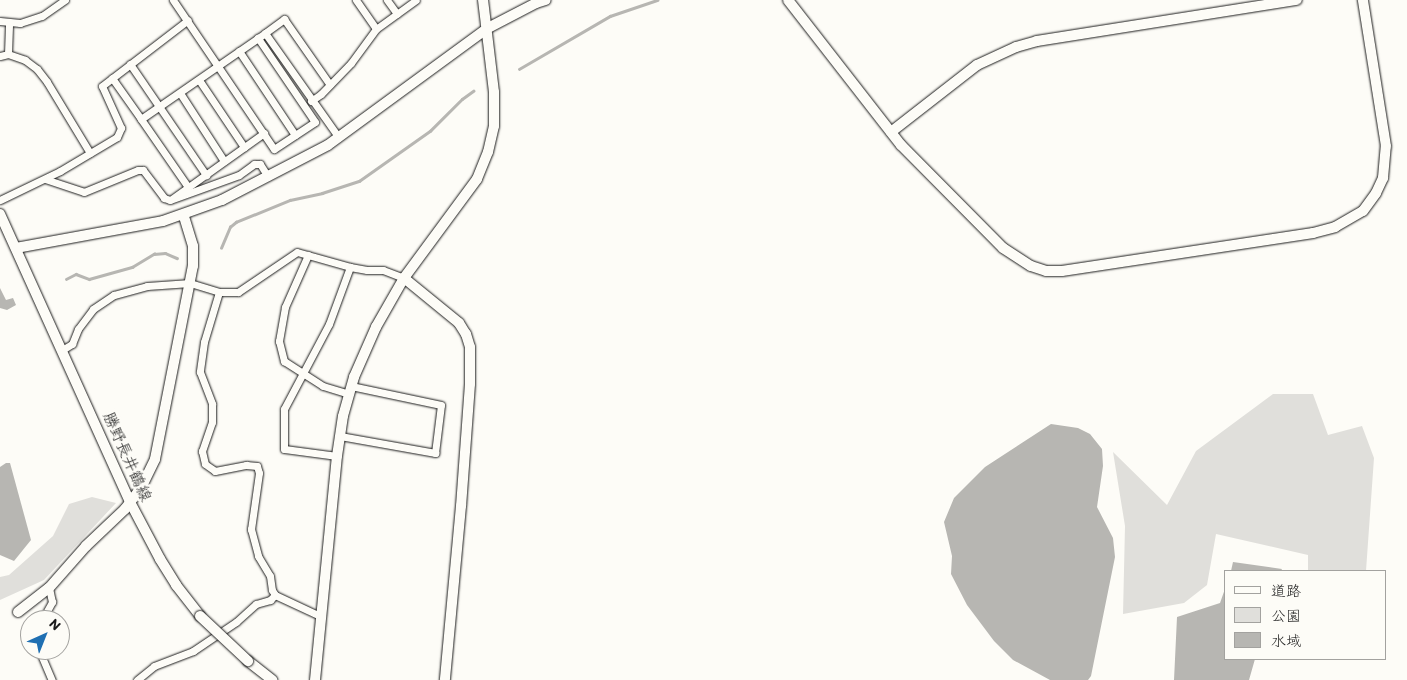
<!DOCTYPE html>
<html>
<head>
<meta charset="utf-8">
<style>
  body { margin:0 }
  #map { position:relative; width:1407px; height:680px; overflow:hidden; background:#fdfcf7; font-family:Itim,"Klee One",sans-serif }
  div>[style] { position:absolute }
  .green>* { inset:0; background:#e0dfdb }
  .water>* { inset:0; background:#b7b6b2 }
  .stream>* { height:2.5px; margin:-1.25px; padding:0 1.25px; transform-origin:1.25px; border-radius:1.25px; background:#b7b6b2 }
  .roads { filter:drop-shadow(0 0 1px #1c1c1c) drop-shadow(0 0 1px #1c1c1c) }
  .street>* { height:7px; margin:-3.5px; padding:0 3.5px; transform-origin:3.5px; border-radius:3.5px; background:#fdfcf7 }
  .secondary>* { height:10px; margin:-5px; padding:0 5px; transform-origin:5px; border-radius:5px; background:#fdfcf7 }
  .bridges { filter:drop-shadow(0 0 1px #1c1c1c) drop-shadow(0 0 1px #1c1c1c) }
  .secondary-bridge>* { height:10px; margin:-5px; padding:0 5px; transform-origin:5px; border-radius:5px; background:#fdfcf7 }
  span { translate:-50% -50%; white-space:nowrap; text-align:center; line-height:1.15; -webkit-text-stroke:5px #fdfcf7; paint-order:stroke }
  .street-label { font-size:16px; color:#1c1c1c }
  .legend { position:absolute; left:1224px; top:570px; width:162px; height:90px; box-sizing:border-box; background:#fdfcf7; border:1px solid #a3a29f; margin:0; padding:6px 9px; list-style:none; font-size:15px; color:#1c1c1c }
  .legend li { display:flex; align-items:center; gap:10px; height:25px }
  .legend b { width:25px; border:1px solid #a3a29f }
  .north { position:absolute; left:20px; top:610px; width:50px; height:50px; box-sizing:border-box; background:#fdfcf7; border:1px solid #a3a29f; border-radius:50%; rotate:44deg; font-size:14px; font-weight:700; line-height:20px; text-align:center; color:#1c1c1c }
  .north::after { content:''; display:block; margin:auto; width:18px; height:22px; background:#1f6fb2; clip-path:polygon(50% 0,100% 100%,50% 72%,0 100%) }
</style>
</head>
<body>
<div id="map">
  <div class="green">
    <div style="clip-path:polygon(1273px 394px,1313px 394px,1328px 435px,1362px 426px,1374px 458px,1366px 571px,1308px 571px,1308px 555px,1216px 534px,1207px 585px,1184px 603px,1123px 614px,1125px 526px,1113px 452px,1167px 505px,1196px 451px)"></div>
    <div style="clip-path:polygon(92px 497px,116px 503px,44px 580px,0 600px,0 577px,9px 575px,53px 536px,69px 504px)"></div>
  </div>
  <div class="water">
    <div style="clip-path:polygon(0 288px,6px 300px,13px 298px,16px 305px,7px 310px,0 308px)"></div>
    <div style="clip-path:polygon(1051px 424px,1078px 428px,1090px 434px,1102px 449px,1103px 466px,1097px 507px,1113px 538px,1115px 557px,1091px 676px,1088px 680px,1050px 680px,1013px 660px,994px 641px,967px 605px,951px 574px,952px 556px,944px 522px,954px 498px,985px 467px)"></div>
    <div style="clip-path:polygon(6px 463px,10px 463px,31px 540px,14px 561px,0 555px,0 467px)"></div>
    <div style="clip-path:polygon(1233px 562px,1282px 569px,1281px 571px,1231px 571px)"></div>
    <div style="clip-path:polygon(1226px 586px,1226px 659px,1255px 659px,1249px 680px,1174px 680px,1177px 617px,1220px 603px)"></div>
  </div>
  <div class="stream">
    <div style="left:519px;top:69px;width:105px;rotate:-30.2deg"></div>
    <div style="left:610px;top:16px;width:50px;rotate:-18.8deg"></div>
    <div style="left:221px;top:248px;width:23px;rotate:-67deg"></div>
    <div style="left:230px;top:227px;width:8px;rotate:-40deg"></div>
    <div style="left:236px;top:222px;width:58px;rotate:-22.2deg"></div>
    <div style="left:290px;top:200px;width:33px;rotate:-12deg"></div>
    <div style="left:322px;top:193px;width:39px;rotate:-18deg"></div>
    <div style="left:359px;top:181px;width:87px;rotate:-35.2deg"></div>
    <div style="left:430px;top:131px;width:45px;rotate:-45deg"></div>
    <div style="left:462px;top:99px;width:14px;rotate:-36deg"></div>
    <div style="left:66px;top:279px;width:11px;rotate:-27deg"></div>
    <div style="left:76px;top:274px;width:14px;rotate:21deg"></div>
    <div style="left:89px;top:279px;width:45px;rotate:-15.6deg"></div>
    <div style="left:132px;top:267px;width:26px;rotate:-31deg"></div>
    <div style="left:154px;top:254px;width:11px;rotate:-5deg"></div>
    <div style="left:165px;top:253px;width:13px;rotate:23deg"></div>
  </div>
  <div class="roads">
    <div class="street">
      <div style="left:173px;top:0;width:180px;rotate:55.9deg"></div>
      <div style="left:274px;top:149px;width:49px;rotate:-33.4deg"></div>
      <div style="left:315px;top:122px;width:102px;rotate:-124.2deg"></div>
      <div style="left:356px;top:0;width:35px;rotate:55deg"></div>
      <div style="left:387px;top:0;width:17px;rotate:54deg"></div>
      <div style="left:0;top:21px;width:20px;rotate:6deg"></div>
      <div style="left:20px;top:23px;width:23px;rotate:-18deg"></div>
      <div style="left:42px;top:16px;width:28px;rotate:-35deg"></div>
      <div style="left:265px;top:33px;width:24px;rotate:-36deg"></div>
      <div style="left:284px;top:19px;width:80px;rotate:55.1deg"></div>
      <div style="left:239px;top:51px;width:101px;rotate:56.3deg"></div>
      <div style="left:8px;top:54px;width:31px;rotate:-88deg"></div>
      <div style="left:0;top:56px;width:8px;rotate:-14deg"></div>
      <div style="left:8px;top:54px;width:18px;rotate:19deg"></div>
      <div style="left:25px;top:60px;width:15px;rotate:37deg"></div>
      <div style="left:37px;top:69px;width:16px;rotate:52deg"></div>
      <div style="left:47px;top:82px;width:83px;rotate:58.8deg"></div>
      <div style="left:130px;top:64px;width:135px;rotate:55.6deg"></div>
      <div style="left:112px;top:78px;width:50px;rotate:54.7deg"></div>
      <div style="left:199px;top:80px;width:81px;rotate:56.1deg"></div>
      <div style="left:180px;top:93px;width:81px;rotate:57.1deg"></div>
      <div style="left:311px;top:101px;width:12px;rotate:-35deg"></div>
      <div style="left:321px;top:94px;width:43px;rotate:-45.9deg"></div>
      <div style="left:351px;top:63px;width:42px;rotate:-53.7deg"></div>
      <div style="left:376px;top:29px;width:49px;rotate:-35.9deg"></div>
      <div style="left:45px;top:179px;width:41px;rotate:18.4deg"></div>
      <div style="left:84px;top:192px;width:58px;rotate:-22.2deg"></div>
      <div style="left:138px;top:170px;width:5px"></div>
      <div style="left:143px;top:170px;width:35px;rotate:53deg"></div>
      <div style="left:164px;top:198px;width:6px;rotate:18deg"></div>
      <div style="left:170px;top:200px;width:73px;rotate:-19.9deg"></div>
      <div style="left:239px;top:175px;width:19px;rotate:-36deg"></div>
      <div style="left:254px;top:164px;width:6px"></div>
      <div style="left:260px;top:164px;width:15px;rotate:58deg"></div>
      <div style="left:188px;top:187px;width:83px;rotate:-124.7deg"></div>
      <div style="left:141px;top:119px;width:151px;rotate:-34.7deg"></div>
      <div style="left:265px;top:33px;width:128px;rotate:54.8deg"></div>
      <div style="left:173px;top:198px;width:112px;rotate:-35.5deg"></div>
      <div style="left:0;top:200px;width:67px;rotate:-25.8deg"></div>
      <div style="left:60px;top:171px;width:66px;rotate:-30.8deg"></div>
      <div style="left:117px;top:137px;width:10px;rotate:-66deg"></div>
      <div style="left:121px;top:128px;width:46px;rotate:-114.3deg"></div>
      <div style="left:102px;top:86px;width:108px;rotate:-37.5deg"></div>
      <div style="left:308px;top:255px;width:57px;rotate:113.9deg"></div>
      <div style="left:285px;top:307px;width:35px;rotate:100deg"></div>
      <div style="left:279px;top:341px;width:21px;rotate:76deg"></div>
      <div style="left:284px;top:361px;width:46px;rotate:32.7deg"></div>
      <div style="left:323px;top:386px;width:27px;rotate:17deg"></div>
      <div style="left:219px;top:292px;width:52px;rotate:106.7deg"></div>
      <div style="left:204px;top:342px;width:30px;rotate:98deg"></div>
      <div style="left:200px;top:372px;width:34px;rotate:69deg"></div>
      <div style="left:212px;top:404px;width:18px;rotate:90deg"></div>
      <div style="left:212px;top:422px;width:31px;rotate:109deg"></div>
      <div style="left:202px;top:451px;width:13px;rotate:77deg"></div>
      <div style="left:205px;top:464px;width:12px;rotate:35deg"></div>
      <div style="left:215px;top:471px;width:32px;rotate:-11deg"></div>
      <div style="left:246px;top:465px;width:11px;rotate:5deg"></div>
      <div style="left:257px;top:466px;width:7px;rotate:74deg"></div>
      <div style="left:259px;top:473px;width:57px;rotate:98.1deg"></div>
      <div style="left:251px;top:529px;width:28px;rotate:75deg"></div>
      <div style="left:258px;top:556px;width:23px;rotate:59deg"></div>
      <div style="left:270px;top:576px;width:14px;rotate:82deg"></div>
      <div style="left:272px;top:590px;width:6px;rotate:59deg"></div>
      <div style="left:275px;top:595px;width:50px;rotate:25deg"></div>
      <div style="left:62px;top:350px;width:12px;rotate:-31deg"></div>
      <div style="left:72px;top:344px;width:16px;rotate:-68deg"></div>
      <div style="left:78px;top:329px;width:25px;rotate:-53deg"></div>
      <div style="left:93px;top:309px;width:25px;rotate:-34deg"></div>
      <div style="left:114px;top:295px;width:34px;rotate:-15deg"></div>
      <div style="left:147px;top:286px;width:43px;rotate:-4deg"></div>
      <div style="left:190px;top:283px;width:30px;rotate:17deg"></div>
      <div style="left:219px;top:292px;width:19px"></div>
      <div style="left:238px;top:292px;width:71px;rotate:-34.1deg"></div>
      <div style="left:297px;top:252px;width:55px;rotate:15.8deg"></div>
      <div style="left:350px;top:267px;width:17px;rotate:10deg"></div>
      <div style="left:367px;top:270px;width:16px"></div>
      <div style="left:383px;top:270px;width:22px;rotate:21deg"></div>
      <div style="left:340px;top:436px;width:97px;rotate:10.1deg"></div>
      <div style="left:435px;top:453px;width:48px;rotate:-82.9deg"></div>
      <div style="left:441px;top:405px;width:92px;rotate:-168.1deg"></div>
      <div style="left:337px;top:456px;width:53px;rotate:-172.5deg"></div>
      <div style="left:284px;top:449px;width:40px;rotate:-90deg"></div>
      <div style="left:284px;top:409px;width:96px;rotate:-62.1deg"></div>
      <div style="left:329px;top:324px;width:61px;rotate:-69.8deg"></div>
      <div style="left:42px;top:620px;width:21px;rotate:-61deg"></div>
      <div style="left:52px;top:602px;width:14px;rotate:-102deg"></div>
      <div style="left:39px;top:650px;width:33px;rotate:67deg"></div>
      <div style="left:137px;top:680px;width:22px;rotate:-39deg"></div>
      <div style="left:154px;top:666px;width:42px;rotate:-21deg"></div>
      <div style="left:193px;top:651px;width:52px;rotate:-34deg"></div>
      <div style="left:236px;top:622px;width:27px;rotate:-42deg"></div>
      <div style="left:256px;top:604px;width:15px;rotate:-16deg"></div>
      <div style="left:270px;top:600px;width:7px;rotate:-45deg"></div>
    </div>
    <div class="secondary">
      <div style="left:788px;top:0;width:184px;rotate:52.1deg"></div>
      <div style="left:901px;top:145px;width:145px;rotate:45.3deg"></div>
      <div style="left:1003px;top:248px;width:33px;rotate:33deg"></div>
      <div style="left:1031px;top:266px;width:16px;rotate:18deg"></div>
      <div style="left:1046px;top:271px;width:16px"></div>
      <div style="left:1062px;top:271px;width:254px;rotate:-8.6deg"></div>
      <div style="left:1313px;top:233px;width:23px;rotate:-15deg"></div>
      <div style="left:1335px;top:227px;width:32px;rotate:-30deg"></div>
      <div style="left:1363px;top:211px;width:22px;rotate:-54deg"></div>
      <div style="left:1376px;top:193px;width:17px;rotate:-65deg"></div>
      <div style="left:1383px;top:178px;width:32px;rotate:-85deg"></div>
      <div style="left:1386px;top:146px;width:148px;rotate:-99deg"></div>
      <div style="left:891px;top:132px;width:109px;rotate:-37.9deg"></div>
      <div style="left:977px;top:65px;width:43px;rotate:-24.8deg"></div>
      <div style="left:1016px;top:47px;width:22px;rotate:-16deg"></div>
      <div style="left:1037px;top:41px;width:263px;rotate:-9deg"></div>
      <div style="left:0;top:214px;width:316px;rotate:65.7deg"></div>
      <div style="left:130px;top:502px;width:64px;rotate:62.2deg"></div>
      <div style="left:160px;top:559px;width:31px;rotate:58deg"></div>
      <div style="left:176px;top:585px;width:39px;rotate:52deg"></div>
      <div style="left:16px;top:248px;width:149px;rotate:-10.4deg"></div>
      <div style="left:163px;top:221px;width:63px;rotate:-19.6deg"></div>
      <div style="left:222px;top:200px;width:119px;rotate:-27.4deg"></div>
      <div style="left:328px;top:145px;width:198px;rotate:-36.2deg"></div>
      <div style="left:488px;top:28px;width:54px;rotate:-27.5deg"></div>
      <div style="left:536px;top:3px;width:10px;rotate:-17deg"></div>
      <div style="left:404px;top:278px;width:71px;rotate:39.3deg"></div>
      <div style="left:459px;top:323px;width:13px;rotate:58deg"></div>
      <div style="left:466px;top:334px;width:14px;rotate:73deg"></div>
      <div style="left:470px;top:347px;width:37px;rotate:90deg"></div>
      <div style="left:470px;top:384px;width:122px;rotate:94.2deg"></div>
      <div style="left:461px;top:506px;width:175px;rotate:95.3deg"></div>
      <div style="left:18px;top:612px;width:39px;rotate:-38deg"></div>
      <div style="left:49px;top:588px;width:56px;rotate:-48.6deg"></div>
      <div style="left:86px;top:546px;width:54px;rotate:-43.5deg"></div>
      <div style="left:125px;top:509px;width:26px;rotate:-53deg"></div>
      <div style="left:141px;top:488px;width:32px;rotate:-64deg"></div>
      <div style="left:155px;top:459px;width:197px;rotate:-78.9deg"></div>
      <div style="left:193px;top:266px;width:20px;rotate:-90deg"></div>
      <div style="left:193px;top:246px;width:31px;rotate:-107deg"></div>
      <div style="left:248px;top:661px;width:31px;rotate:38deg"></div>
      <div style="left:315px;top:680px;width:225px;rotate:-84.4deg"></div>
      <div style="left:337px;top:456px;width:40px;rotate:-81.5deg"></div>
      <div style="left:343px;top:416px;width:41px;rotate:-74.2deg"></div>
      <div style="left:354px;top:377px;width:55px;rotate:-66.3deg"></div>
      <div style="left:376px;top:327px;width:56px;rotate:-60.3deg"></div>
      <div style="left:404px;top:278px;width:123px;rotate:-53.6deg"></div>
      <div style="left:477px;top:179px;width:29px;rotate:-68deg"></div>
      <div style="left:488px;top:152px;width:27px;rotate:-77deg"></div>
      <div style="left:494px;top:126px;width:34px;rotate:-90deg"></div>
      <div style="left:494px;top:92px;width:93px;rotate:-96.8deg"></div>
    </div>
  </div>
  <div class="bridges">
    <div class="secondary-bridge">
      <div style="left:200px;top:616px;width:66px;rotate:43.2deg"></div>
    </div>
  </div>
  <div class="street-label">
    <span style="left:127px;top:457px;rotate:66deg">勝野長井鶴線</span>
  </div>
  <ul class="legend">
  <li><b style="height:6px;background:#fdfcf7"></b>道路</li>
  <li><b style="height:14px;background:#e0dfdb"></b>公園</li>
  <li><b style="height:14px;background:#b7b6b2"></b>水域</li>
  </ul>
  <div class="north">N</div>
</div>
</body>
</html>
